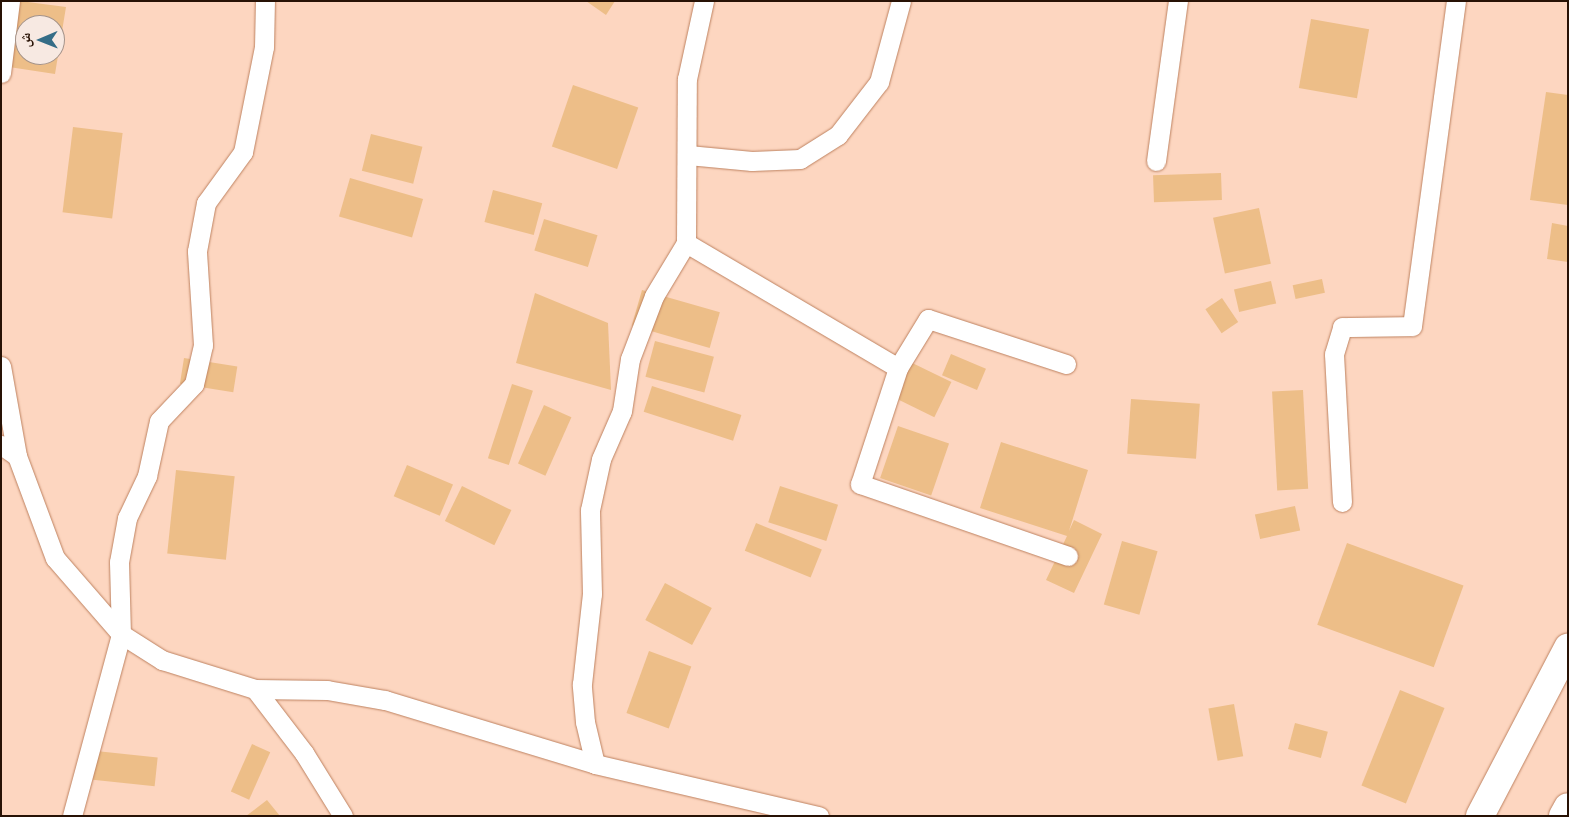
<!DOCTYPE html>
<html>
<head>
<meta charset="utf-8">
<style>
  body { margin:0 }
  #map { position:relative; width:1569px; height:817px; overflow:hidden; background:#fdd6c0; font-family:Bitter,"Noto Naskh Arabic",serif }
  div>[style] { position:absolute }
  .building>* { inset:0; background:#edbe88; transform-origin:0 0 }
  .roads { filter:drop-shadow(0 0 1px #be8260) drop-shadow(0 0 1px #be8260) }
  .minor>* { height:19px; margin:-9.5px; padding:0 9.5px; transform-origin:9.5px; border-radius:9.5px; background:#fff }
  .primary>* { height:28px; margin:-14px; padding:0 14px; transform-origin:14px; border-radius:14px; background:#fff }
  span { translate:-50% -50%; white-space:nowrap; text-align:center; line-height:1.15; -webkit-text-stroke:4px #f7e9e2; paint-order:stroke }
  .frame { position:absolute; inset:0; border:2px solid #281205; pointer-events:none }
  .north { position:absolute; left:15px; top:15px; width:50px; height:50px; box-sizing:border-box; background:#f7e9e2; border:1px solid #a4938a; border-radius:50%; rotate:269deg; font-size:14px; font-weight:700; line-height:20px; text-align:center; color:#281205 }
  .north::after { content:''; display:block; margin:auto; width:18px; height:22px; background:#356d87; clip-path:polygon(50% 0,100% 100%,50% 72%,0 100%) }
</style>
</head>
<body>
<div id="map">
  <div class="building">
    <div style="clip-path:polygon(evenodd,20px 1px,66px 7px,55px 74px,9px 67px,20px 1px,25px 25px,55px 25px,55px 55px,25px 55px,25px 25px)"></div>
    <div style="clip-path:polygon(586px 1px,615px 1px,606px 15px)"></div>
    <div style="left:1311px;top:19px;width:59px;height:70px;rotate:10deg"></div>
    <div style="left:573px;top:85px;width:69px;height:65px;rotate:19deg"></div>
    <div style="clip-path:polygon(1546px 92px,1568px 95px,1568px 205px,1530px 200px)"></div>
    <div style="left:73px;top:127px;width:50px;height:86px;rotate:7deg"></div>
    <div style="left:371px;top:134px;width:53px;height:38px;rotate:14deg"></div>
    <div style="left:1221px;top:173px;width:27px;height:68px;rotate:88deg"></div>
    <div style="left:350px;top:178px;width:76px;height:40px;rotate:16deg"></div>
    <div style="left:493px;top:190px;width:51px;height:33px;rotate:15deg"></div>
    <div style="left:1259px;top:208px;width:57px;height:47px;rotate:78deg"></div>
    <div style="left:544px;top:219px;width:56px;height:33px;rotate:17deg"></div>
    <div style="clip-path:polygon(1552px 223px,1568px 226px,1568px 262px,1547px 259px)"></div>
    <div style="left:1322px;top:279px;width:14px;height:30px;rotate:78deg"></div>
    <div style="left:1271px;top:281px;width:23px;height:38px;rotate:77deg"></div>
    <div style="left:642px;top:290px;width:81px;height:37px;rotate:16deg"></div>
    <div style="clip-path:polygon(535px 293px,608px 323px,611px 390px,516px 363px)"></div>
    <div style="left:1222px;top:298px;width:29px;height:20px;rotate:56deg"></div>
    <div style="left:655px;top:341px;width:61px;height:37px;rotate:15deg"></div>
    <div style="left:951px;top:354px;width:38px;height:23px;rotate:23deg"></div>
    <div style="left:184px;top:358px;width:54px;height:26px;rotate:9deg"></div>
    <div style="left:902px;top:358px;width:55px;height:39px;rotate:26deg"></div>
    <div style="left:512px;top:384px;width:22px;height:78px;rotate:18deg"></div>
    <div style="left:652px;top:386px;width:94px;height:27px;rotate:18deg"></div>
    <div style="left:1303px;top:390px;width:99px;height:31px;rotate:87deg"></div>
    <div style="left:1131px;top:399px;width:69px;height:55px;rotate:4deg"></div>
    <div style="left:544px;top:405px;width:30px;height:64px;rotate:24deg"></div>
    <div style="left:898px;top:426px;width:54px;height:55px;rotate:19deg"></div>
    <div style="clip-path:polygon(1001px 442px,1088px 470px,1069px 531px,1074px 520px,1102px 534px,1074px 593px,1046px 580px,1067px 536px,980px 508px)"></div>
    <div style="left:407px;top:465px;width:50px;height:34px;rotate:23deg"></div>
    <div style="left:176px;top:470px;width:59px;height:84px;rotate:6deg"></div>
    <div style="left:462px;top:486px;width:55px;height:39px;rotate:26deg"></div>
    <div style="left:780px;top:486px;width:61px;height:38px;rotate:18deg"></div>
    <div style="left:1295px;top:506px;width:25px;height:41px;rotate:78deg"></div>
    <div style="left:756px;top:523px;width:71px;height:30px;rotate:22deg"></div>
    <div style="left:1122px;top:541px;width:37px;height:66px;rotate:16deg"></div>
    <div style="left:1347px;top:543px;width:124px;height:87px;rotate:20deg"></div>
    <div style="left:665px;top:583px;width:53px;height:42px;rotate:28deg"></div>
    <div style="left:649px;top:651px;width:45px;height:66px;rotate:20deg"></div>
    <div style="left:1400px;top:690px;width:48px;height:103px;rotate:22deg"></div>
    <div style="left:1234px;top:704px;width:53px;height:26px;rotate:80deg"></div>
    <div style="left:1295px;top:723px;width:34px;height:27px;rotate:15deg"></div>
    <div style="left:252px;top:744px;width:20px;height:52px;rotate:24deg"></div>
    <div style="left:96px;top:751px;width:62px;height:29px;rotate:6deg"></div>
    <div style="clip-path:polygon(267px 800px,280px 816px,246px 816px)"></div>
  </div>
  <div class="roads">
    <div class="minor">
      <div style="left:1px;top:73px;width:73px;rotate:-82.9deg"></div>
      <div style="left:688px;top:155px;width:64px;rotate:5.4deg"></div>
      <div style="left:752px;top:161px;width:48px;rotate:-2.4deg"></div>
      <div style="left:800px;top:159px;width:45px;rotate:-32.3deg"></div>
      <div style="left:838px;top:135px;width:67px;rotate:-52.3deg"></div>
      <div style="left:879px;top:82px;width:84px;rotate:-74.8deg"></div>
      <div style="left:1156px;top:161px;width:162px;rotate:-82.2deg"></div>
      <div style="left:686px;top:243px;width:246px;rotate:30.5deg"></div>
      <div style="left:1066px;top:364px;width:145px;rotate:-161.9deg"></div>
      <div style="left:928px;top:319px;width:57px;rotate:121.5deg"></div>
      <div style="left:898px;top:368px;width:122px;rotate:108.1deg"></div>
      <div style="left:860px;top:484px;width:220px;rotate:19.1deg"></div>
      <div style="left:1px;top:366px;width:91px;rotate:79.9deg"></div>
      <div style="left:17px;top:456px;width:19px;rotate:-145deg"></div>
      <div style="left:17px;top:456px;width:109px;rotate:69.6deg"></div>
      <div style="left:55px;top:558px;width:101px;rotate:49deg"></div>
      <div style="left:121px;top:634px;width:49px;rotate:32.4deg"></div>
      <div style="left:162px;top:660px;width:97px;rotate:17.3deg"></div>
      <div style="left:255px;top:689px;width:81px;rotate:52.6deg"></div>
      <div style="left:304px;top:753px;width:74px;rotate:58.2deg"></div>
      <div style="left:1342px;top:502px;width:148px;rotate:-93.1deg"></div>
      <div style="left:1334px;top:354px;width:28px;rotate:-73deg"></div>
      <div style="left:1342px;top:327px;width:70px;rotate:-0.8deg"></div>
      <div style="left:1412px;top:326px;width:328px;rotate:-82.3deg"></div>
      <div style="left:255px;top:689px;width:72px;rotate:0.8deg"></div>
      <div style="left:327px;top:690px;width:59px;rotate:9.8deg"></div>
      <div style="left:385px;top:700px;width:220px;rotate:16.9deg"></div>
      <div style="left:595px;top:764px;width:230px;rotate:13.1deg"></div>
      <div style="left:595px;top:764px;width:43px;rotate:-103.4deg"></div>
      <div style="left:585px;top:722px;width:38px;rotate:-95deg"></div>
      <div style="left:582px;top:684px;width:91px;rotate:-83.7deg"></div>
      <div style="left:592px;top:594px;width:84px;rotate:-91.4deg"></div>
      <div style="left:590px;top:510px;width:52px;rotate:-77.8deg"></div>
      <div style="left:601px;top:459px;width:52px;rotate:-66.4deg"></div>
      <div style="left:622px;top:411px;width:53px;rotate:-81.3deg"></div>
      <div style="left:630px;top:359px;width:67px;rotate:-69.1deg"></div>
      <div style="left:654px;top:296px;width:62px;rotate:-58.9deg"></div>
      <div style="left:686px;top:243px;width:164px;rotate:-89.7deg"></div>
      <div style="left:687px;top:79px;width:80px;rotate:-77.7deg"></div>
      <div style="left:72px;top:816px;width:188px;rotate:-74.9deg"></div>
      <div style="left:121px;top:634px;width:72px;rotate:-91.6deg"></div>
      <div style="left:119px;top:562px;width:45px;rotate:-79.7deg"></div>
      <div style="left:127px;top:518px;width:47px;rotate:-64.5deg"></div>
      <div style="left:147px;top:476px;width:56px;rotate:-77.7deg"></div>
      <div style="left:159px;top:421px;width:51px;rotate:-46.6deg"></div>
      <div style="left:194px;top:384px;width:40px;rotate:-77deg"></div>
      <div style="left:203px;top:345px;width:94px;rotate:-93.7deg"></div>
      <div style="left:197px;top:251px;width:49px;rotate:-79.4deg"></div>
      <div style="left:206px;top:203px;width:63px;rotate:-54deg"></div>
      <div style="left:243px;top:152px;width:107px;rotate:-78.7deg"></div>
      <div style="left:264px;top:47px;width:46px;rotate:-88.8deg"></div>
    </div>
    <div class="primary">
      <div style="left:1480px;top:816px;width:190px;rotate:-62.4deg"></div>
      <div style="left:1563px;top:816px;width:10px;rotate:-61deg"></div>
    </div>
  </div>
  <div class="frame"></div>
  <div class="north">ش</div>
</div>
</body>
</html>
